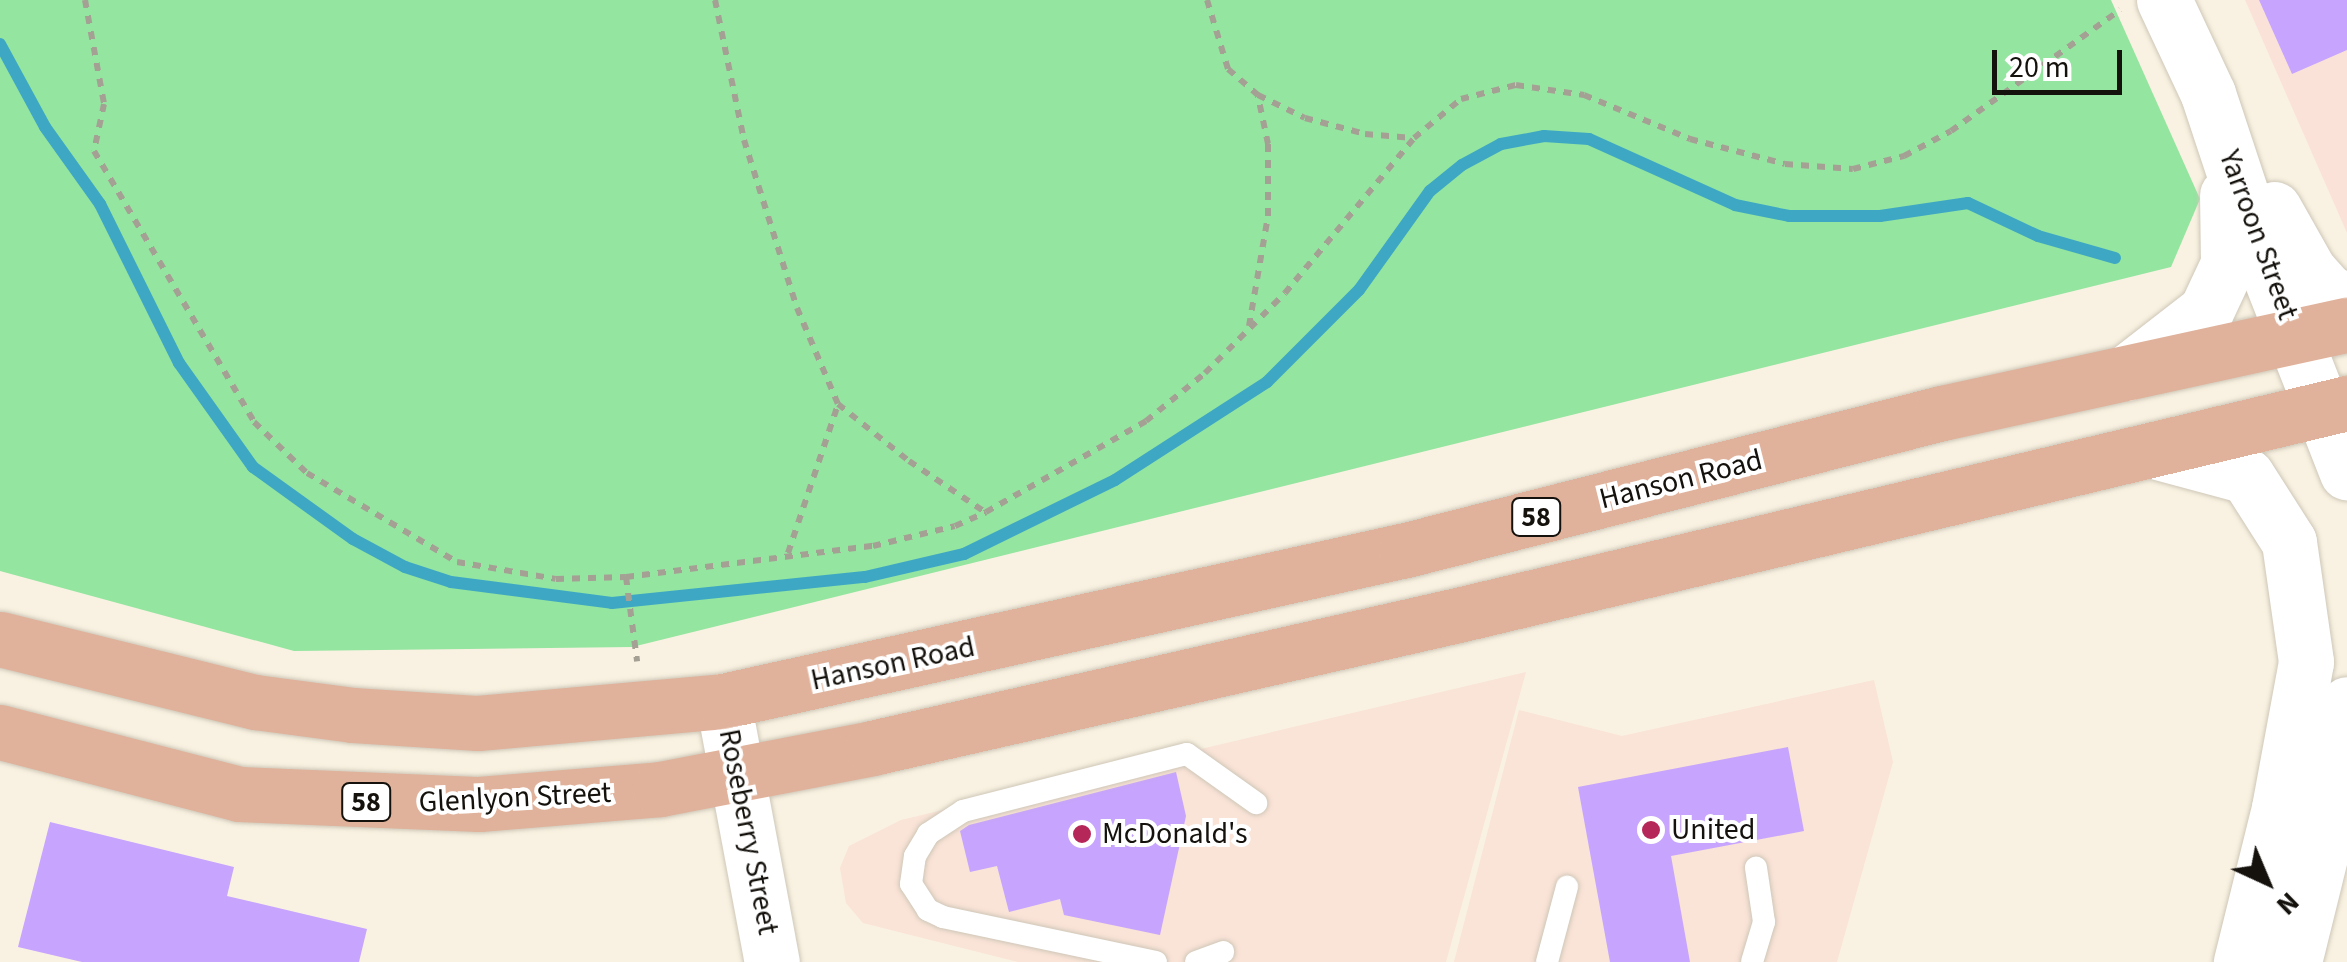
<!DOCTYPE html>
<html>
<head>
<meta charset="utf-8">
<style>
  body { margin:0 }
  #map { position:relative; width:2347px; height:962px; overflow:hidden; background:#f9f2e2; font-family:"Source Sans 3",sans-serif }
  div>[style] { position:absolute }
  .commercial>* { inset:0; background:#fae3d7 }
  .industrial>* { inset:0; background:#fbe2d9 }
  .green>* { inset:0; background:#94e5a0 }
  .stream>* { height:12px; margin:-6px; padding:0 6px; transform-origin:6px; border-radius:6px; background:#3ea8c4 }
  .building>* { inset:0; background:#c7a4fd }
  .path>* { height:6px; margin-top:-3px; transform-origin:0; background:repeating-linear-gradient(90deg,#a5a094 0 8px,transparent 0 16px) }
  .roads { filter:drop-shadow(0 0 2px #cec7b8) drop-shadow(0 0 2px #cec7b8) }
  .service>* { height:22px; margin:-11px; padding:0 11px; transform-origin:11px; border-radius:11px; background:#fff }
  .tertiary>* { height:55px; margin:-27.5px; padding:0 27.5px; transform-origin:27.5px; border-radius:27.5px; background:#fff }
  .primary>* { height:55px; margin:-27.5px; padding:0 27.5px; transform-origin:27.5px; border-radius:27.5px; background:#e0b29b }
  .dots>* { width:28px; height:28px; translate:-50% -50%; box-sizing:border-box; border:5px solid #fff; border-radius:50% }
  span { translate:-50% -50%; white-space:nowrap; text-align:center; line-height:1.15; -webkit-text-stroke:8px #fff; paint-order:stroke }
  .shield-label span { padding:2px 8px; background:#fff; border:2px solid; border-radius:8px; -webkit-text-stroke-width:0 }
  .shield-label { font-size:28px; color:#15120d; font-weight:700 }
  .street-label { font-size:30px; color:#15120d }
  .poi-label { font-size:30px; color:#15120d }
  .left { translate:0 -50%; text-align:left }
  .north { position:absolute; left:2217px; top:832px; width:100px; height:100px; -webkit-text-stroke:8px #fff; paint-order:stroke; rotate:136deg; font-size:28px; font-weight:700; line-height:40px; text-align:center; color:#15120d }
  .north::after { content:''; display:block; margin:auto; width:35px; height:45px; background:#15120d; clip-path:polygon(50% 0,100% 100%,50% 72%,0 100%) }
  .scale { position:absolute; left:1992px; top:50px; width:130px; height:45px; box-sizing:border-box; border:5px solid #15120d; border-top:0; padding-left:12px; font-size:30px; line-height:35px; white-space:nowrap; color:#15120d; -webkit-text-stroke:8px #fff; paint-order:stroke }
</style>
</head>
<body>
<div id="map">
  <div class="commercial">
    <div style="clip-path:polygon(1526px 672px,1446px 962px,1018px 962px,863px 923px,846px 903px,840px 868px,849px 846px,901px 820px)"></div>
    <div style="clip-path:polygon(1874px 680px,1893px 762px,1837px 962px,1454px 962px,1519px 710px,1622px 736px)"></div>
  </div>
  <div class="industrial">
    <div style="clip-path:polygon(2245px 0,2347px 0,2347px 233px)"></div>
  </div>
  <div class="green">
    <div style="clip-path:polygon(0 0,2111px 0,2200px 199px,2171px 267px,632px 647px,294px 651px,0 571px)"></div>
  </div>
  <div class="stream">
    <div style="left:0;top:44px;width:94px;rotate:61.5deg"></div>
    <div style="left:45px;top:127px;width:95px;rotate:54.5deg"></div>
    <div style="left:100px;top:204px;width:178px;rotate:63.6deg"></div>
    <div style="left:179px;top:363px;width:128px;rotate:54.6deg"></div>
    <div style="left:253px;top:467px;width:123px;rotate:35.8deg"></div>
    <div style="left:353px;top:539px;width:59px;rotate:28.3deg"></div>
    <div style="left:405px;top:567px;width:48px;rotate:18.1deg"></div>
    <div style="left:451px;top:582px;width:162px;rotate:7.4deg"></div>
    <div style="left:612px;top:603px;width:254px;rotate:-5.9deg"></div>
    <div style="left:865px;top:577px;width:102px;rotate:-13.1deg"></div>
    <div style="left:964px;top:554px;width:168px;rotate:-26.1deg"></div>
    <div style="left:1115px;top:480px;width:181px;rotate:-32.8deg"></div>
    <div style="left:1267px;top:382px;width:130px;rotate:-45deg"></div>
    <div style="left:1359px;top:290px;width:122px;rotate:-54.4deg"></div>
    <div style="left:1430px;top:191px;width:41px;rotate:-39.1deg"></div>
    <div style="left:1462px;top:165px;width:44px;rotate:-28.3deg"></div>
    <div style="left:1501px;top:144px;width:44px;rotate:-10.5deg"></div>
    <div style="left:1544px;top:136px;width:45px;rotate:3.8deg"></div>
    <div style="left:1589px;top:139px;width:160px;rotate:24.3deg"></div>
    <div style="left:1735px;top:205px;width:55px;rotate:11.5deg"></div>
    <div style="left:1789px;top:216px;width:91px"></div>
    <div style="left:1880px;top:216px;width:89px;rotate:-8.4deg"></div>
    <div style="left:1968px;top:203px;width:77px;rotate:25.2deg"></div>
    <div style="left:2038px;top:236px;width:80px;rotate:15.9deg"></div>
  </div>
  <div class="building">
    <div style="clip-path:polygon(2259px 0,2347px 0,2347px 50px,2292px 74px)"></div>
    <div style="clip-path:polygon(1788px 747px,1804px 831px,1671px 856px,1690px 962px,1610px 962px,1578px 787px)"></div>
    <div style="clip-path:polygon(1176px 772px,1186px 816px,1160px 935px,1064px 915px,1060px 899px,1009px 912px,997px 866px,970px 872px,960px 831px,969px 825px)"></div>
    <div style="clip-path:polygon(50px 822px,234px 867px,227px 896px,367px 929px,359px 962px,82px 962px,18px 947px)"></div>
  </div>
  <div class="path">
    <div style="left:85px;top:0;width:106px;rotate:79.6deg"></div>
    <div style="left:104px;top:104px;width:48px;rotate:102deg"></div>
    <div style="left:94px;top:151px;width:315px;rotate:59.4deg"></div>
    <div style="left:254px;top:422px;width:74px;rotate:43.9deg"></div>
    <div style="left:307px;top:473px;width:174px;rotate:30.7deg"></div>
    <div style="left:457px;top:562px;width:100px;rotate:9.7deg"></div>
    <div style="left:556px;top:579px;width:70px;rotate:-1.6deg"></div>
    <div style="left:626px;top:577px;width:249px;rotate:-7.2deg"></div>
    <div style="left:873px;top:546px;width:84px;rotate:-13.7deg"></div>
    <div style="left:955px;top:526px;width:34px;rotate:-24deg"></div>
    <div style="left:986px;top:512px;width:184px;rotate:-29.6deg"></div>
    <div style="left:1146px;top:421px;width:76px;rotate:-39.1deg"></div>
    <div style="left:1205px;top:373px;width:113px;rotate:-45deg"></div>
    <div style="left:1285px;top:293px;width:202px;rotate:-50.2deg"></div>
    <div style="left:1414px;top:138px;width:61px;rotate:-39.7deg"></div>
    <div style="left:1461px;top:99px;width:57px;rotate:-14.3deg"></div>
    <div style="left:1516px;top:85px;width:69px;rotate:8.4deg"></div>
    <div style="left:1584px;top:95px;width:115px;rotate:22.5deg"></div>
    <div style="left:1690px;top:139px;width:98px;rotate:14.7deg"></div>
    <div style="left:1785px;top:164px;width:68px;rotate:4.2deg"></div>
    <div style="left:1853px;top:169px;width:53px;rotate:-14.3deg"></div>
    <div style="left:1904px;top:156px;width:53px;rotate:-28deg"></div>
    <div style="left:1951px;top:131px;width:208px;rotate:-35.6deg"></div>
    <div style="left:715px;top:0;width:143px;rotate:78.3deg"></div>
    <div style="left:744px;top:140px;width:176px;rotate:72.5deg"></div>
    <div style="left:797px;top:308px;width:104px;rotate:66.9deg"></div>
    <div style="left:838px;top:404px;width:91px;rotate:38.8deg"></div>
    <div style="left:909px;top:461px;width:92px;rotate:33.9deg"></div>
    <div style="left:1207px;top:0;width:72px;rotate:73.1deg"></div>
    <div style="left:1228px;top:69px;width:40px;rotate:41deg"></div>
    <div style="left:1258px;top:95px;width:52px;rotate:26.1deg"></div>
    <div style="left:1305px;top:118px;width:62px;rotate:14.9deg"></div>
    <div style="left:1365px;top:134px;width:48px;rotate:4.8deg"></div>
    <div style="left:1249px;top:326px;width:112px;rotate:-80.2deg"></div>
    <div style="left:1268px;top:216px;width:72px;rotate:-90deg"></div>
    <div style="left:1268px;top:144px;width:49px;rotate:-101.8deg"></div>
    <div style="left:788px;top:553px;width:157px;rotate:-71.4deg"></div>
    <div style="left:626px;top:577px;width:85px;rotate:82.5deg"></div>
  </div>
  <div class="roads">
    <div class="service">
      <div style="left:1156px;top:962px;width:218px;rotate:-168.1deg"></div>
      <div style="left:943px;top:917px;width:17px;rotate:-155deg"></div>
      <div style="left:928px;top:910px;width:31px;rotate:-123deg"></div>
      <div style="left:911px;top:884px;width:28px;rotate:-82deg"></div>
      <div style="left:915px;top:856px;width:26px;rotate:-59deg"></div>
      <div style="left:928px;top:834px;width:42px;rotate:-33.3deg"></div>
      <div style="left:963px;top:811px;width:231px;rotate:-14.3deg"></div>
      <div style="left:1187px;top:754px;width:85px;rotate:35.4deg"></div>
      <div style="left:1196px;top:962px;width:29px;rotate:-20deg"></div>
      <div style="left:1547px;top:962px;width:78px;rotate:-75.1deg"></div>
      <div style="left:1752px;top:962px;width:42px;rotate:-73.3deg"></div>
      <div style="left:1764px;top:922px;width:55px;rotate:-98.4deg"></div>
    </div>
    <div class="tertiary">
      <div style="left:2164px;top:0;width:104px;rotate:64.9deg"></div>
      <div style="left:2208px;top:94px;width:162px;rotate:71.7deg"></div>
      <div style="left:2259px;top:248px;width:241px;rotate:68.6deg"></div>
      <div style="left:2274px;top:209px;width:71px;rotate:60.6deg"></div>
      <div style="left:2309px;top:271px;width:30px;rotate:48deg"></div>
      <div style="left:2329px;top:293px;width:19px;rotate:21deg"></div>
      <div style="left:2126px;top:373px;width:101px;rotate:-37.8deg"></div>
      <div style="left:2206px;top:311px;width:52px;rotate:-64.9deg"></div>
      <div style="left:2228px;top:264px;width:69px;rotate:-90.8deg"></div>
      <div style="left:2150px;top:450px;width:100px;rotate:15deg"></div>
      <div style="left:2247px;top:476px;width:78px;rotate:57.5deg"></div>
      <div style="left:2289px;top:542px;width:121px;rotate:81.9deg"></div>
      <div style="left:2306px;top:662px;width:148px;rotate:100.5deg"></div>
      <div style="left:2279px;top:808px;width:159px;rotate:103.9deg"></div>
      <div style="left:723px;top:701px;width:266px;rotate:79.4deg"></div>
      <div style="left:2294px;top:962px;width:150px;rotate:-76.1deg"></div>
      <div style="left:2330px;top:816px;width:113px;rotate:-81.4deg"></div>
    </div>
    <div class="primary">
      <div style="left:0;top:639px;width:263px;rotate:13.9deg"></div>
      <div style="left:255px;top:702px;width:99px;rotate:7.6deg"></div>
      <div style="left:353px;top:715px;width:125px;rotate:3.7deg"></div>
      <div style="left:478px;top:723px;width:246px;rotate:-5.1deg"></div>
      <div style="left:723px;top:701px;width:699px;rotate:-12.47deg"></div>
      <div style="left:1406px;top:550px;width:553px;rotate:-14.34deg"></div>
      <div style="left:1942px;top:413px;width:414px;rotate:-12.3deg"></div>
      <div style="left:0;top:732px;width:247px;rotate:14.5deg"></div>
      <div style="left:239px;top:794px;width:240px;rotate:2.4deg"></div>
      <div style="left:479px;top:804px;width:182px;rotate:-4.7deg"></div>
      <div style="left:660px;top:789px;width:216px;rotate:-10.9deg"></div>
      <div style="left:872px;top:748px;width:601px;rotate:-12.79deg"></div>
      <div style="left:1458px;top:615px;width:914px;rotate:-13.41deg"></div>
    </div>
  </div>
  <div class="dots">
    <div style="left:1651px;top:830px;background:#b62759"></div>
    <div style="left:1082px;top:834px;background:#b62759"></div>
  </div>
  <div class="shield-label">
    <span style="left:1536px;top:517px">58</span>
    <span style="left:366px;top:802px">58</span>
  </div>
  <div class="street-label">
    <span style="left:2258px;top:235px;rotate:70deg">Yarroon Street</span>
    <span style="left:1681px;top:480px;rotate:-14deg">Hanson Road</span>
    <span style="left:893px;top:664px;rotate:-12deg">Hanson Road</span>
    <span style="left:515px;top:798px;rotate:-3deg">Glenlyon Street</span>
    <span style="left:748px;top:832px;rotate:79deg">Roseberry Street</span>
  </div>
  <div class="poi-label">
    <span class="left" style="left:1671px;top:830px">United</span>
    <span class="left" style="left:1102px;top:834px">McDonald's</span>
  </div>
  <div class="north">N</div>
  <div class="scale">20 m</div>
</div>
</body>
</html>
